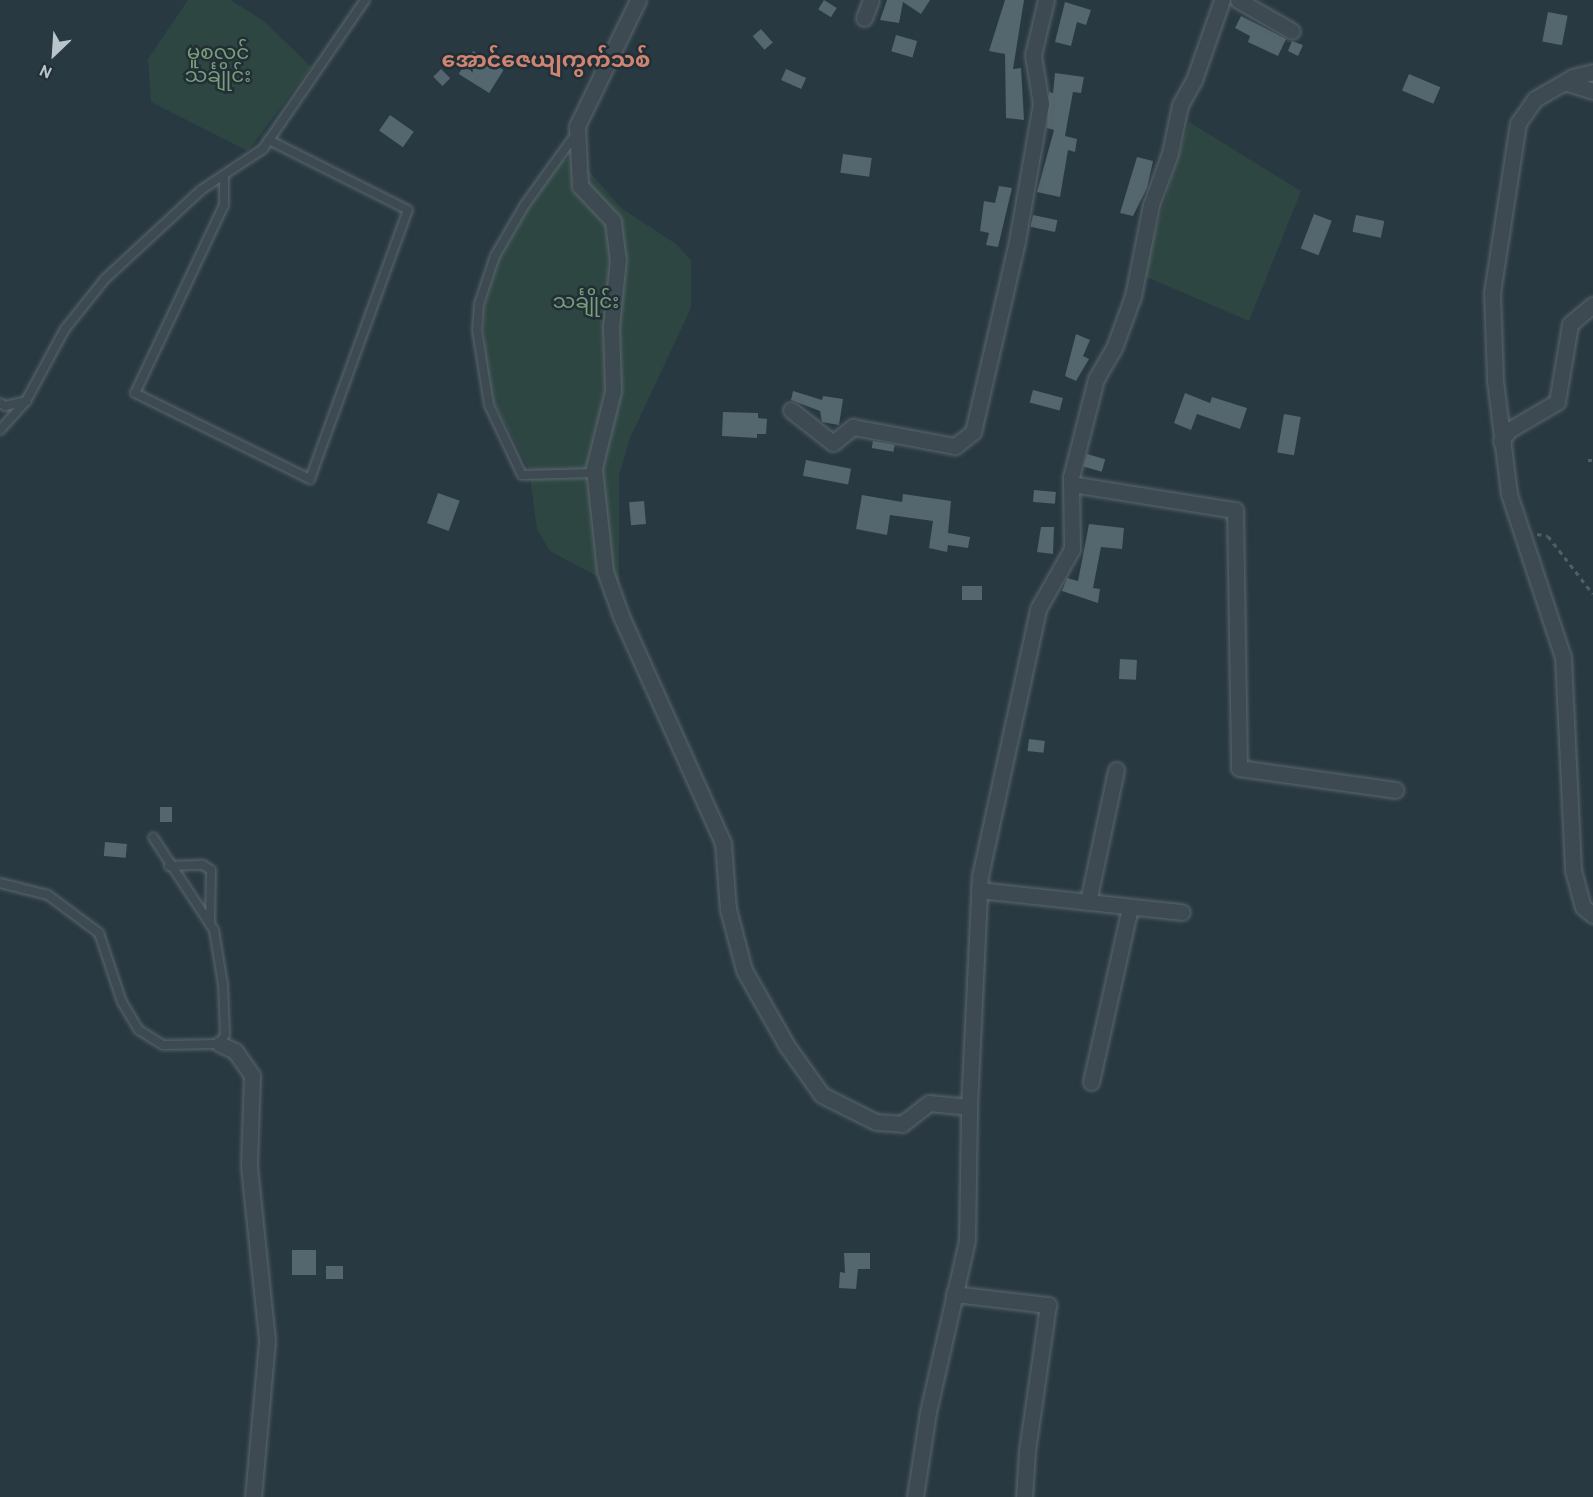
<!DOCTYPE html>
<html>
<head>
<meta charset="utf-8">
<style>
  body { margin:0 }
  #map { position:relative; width:1593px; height:1497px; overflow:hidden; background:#293941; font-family:Overpass,"Noto Sans Myanmar",sans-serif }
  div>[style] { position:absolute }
  .green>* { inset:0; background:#2e4642 }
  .building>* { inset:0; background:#54666e; transform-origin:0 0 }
  .path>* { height:3px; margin-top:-1.5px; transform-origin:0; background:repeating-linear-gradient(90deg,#4d6260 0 4.5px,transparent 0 9px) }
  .roads { filter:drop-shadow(0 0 2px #5b676e) drop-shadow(0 0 2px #5b676e) }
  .service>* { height:8px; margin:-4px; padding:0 4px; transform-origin:4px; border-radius:4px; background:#3d4a51 }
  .minor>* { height:15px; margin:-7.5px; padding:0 7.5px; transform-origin:7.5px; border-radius:7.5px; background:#3d4a51 }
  span { translate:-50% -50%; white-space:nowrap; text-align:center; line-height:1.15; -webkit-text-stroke:5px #222f36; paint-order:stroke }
  .park-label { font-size:20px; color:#7a9f7a }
  .quarter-label { font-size:22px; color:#cf8571; font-weight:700 }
  .north { position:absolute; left:24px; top:24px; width:60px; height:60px; -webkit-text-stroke:4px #222f36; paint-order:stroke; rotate:205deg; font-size:16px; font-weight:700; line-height:24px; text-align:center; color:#bac4cb }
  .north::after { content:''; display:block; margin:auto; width:21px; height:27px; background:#bac4cb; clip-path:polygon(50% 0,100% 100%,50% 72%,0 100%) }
</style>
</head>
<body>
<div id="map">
  <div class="green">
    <div style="clip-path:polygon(188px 0,230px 0,264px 21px,311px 67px,248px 151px,151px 102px,148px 59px)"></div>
    <div style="clip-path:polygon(1189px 122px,1301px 191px,1249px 321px,1142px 275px)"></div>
    <div style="clip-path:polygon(575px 155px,621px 208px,676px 244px,691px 260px,691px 308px,630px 438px,619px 475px,619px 588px,550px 551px,537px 529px,529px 469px,494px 402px,486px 365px,483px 311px,496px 264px,538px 191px,561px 162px)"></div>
  </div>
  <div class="building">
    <div style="left:824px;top:0;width:15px;height:11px;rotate:32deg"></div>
    <div style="clip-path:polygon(887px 0,930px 0,921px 14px,903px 2px,899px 23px,880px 20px)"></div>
    <div style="clip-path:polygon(1005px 0,1024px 0,1013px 69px,1021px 68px,1024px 120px,1006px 118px,1005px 54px,989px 51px)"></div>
    <div style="clip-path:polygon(1065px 2px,1091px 10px,1086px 25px,1077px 22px,1071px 46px,1055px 42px)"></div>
    <div style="left:1548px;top:12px;width:20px;height:30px;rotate:11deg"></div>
    <div style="clip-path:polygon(1241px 16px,1286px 39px,1278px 56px,1248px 42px,1250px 36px,1235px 28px)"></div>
    <div style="left:761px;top:29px;width:18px;height:11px;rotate:49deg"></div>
    <div style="left:896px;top:35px;width:22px;height:17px;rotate:16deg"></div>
    <div style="clip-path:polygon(1292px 41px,1303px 45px,1298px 56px,1288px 51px)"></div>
    <div style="left:473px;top:51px;width:36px;height:27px;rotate:32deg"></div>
    <div style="left:441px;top:69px;width:13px;height:11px;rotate:45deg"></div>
    <div style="left:786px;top:69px;width:22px;height:12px;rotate:24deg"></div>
    <div style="clip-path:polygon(1055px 73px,1084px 77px,1081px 93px,1073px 92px,1068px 119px,1065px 136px,1077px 139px,1075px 152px,1068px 150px,1060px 197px,1037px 192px,1054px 130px,1047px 128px,1049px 92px,1053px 93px)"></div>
    <div style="left:1409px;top:74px;width:34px;height:18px;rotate:23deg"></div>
    <div style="left:390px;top:115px;width:29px;height:19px;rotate:35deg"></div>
    <div style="left:843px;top:154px;width:29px;height:19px;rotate:8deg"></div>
    <div style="clip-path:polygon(1137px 157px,1153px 161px,1147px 188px,1133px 216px,1120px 213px)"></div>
    <div style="clip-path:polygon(999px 186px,1012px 188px,998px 247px,986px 245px,989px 233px,980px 231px,984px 201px,995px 203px)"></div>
    <div style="left:1314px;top:214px;width:19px;height:37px;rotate:21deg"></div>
    <div style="left:1033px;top:215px;width:25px;height:12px;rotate:12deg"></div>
    <div style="left:1356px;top:215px;width:29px;height:17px;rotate:12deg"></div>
    <div style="clip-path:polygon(1076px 334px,1090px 340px,1083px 356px,1089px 359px,1076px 381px,1065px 376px)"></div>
    <div style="left:1033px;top:390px;width:31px;height:13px;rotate:15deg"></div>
    <div style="clip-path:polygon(793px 391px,822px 400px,823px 396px,843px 399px,839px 425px,822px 422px,820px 411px,791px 400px)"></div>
    <div style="clip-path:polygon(1185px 393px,1210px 403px,1212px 397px,1247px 408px,1240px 429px,1197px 414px,1191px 430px,1174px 423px)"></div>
    <div style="clip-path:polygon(723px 412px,758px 413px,758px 418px,767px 419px,766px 434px,757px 434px,757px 438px,722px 436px)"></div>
    <div style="left:1284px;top:414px;width:17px;height:39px;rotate:10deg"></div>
    <div style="left:873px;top:441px;width:22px;height:7px;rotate:10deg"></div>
    <div style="left:1087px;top:454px;width:19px;height:13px;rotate:16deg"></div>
    <div style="left:806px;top:460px;width:46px;height:16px;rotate:11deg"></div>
    <div style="left:1034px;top:490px;width:22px;height:12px;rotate:5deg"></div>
    <div style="left:438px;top:493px;width:23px;height:32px;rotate:20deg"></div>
    <div style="clip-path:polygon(903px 494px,951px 501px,948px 533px,970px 537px,968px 548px,948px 545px,947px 552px,929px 548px,933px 521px,890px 515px,887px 535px,856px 529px,862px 495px,902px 502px)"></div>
    <div style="left:644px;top:501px;width:23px;height:15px;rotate:85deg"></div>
    <div style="clip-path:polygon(1089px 524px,1124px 528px,1122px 549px,1101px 547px,1093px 588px,1100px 589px,1098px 603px,1062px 591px,1067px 578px,1078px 581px)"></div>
    <div style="clip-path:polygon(1041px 527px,1054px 527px,1053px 554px,1037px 552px)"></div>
    <div style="left:962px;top:586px;width:20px;height:14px"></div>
    <div style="left:1120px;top:659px;width:17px;height:20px;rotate:3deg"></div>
    <div style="left:1029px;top:739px;width:16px;height:12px;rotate:7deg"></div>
    <div style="left:160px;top:807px;width:12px;height:15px"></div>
    <div style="left:105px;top:842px;width:22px;height:14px;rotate:5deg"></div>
    <div style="left:292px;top:1250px;width:24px;height:25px"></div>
    <div style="clip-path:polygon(844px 1253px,870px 1253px,870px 1269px,858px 1269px,856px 1289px,839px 1288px,840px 1272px,845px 1273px)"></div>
    <div style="left:326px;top:1266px;width:17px;height:13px"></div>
  </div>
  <div class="path">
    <div style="left:1588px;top:460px;width:5px"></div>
    <div style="left:1537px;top:534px;width:11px;rotate:10deg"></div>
    <div style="left:1548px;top:536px;width:73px;rotate:52.2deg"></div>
  </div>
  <div class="roads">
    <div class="service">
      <div style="left:575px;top:135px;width:87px;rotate:125.7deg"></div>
      <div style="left:524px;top:206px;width:58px;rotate:120.1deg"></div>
      <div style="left:495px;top:256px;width:51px;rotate:108.4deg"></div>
      <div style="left:479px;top:304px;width:26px;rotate:94deg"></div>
      <div style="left:477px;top:330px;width:76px;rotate:80.9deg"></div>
      <div style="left:489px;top:405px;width:77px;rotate:64.8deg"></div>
      <div style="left:522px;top:475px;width:73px;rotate:-1.6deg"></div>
      <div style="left:224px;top:175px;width:30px;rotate:90deg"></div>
      <div style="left:224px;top:205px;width:208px;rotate:115.3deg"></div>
      <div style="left:135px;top:393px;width:195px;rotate:26.2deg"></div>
      <div style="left:310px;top:479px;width:286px;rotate:-70deg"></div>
      <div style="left:408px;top:210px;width:156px;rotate:-153.3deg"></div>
      <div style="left:0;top:403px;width:6px;rotate:31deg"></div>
      <div style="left:5px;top:406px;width:22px;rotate:-13deg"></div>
      <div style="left:26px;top:401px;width:82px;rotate:-61.6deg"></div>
      <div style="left:65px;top:329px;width:64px;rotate:-51.3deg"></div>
      <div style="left:105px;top:279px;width:131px;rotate:-42.8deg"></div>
      <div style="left:201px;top:190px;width:74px;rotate:-33.5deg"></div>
      <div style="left:263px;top:149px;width:181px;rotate:-55.6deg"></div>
      <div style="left:0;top:430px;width:38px;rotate:-48deg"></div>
      <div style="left:169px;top:866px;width:34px;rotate:-2deg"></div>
      <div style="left:203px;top:865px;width:9px;rotate:32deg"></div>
      <div style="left:211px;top:870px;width:54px;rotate:91.1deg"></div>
      <div style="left:0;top:883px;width:49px;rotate:14deg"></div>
      <div style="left:48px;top:895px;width:64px;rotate:36.7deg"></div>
      <div style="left:99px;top:933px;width:73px;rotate:71.6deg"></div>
      <div style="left:122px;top:1002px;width:33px;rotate:59deg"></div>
      <div style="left:139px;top:1030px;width:28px;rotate:32deg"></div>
      <div style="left:163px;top:1045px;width:57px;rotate:-1deg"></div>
      <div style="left:220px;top:1044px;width:11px;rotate:-63deg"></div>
      <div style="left:225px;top:1034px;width:49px;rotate:-92.3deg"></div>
      <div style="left:223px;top:985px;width:56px;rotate:-99.3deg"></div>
      <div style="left:214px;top:930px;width:111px;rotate:-123.3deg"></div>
    </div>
    <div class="minor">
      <div style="left:638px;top:0;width:140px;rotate:115.8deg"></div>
      <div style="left:577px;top:126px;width:60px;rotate:87.1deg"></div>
      <div style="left:580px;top:186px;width:48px;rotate:46.7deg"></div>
      <div style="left:613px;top:221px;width:38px;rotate:83deg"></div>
      <div style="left:618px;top:259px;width:68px;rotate:95.9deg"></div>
      <div style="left:611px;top:327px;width:64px;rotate:88.2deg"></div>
      <div style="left:613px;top:391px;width:79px;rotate:103.9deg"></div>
      <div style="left:594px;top:468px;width:104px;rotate:83.9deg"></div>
      <div style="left:605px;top:571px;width:48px;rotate:70.4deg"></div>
      <div style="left:621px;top:616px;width:249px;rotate:65.8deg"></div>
      <div style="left:723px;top:843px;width:66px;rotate:85.7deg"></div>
      <div style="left:728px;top:909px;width:63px;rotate:75.3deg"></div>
      <div style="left:744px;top:970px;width:87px;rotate:60.5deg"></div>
      <div style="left:787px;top:1046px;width:60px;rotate:54.5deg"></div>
      <div style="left:822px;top:1095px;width:60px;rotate:26.6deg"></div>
      <div style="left:876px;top:1122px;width:26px;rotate:4deg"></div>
      <div style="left:902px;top:1124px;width:34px;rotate:-38deg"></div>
      <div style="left:929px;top:1103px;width:40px;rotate:5.7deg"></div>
      <div style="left:1238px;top:0;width:62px;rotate:29.9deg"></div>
      <div style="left:864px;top:18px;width:19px;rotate:-69deg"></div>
      <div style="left:1593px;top:72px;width:21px;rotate:166deg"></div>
      <div style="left:1573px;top:77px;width:44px;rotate:149.9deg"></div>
      <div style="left:1535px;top:99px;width:29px;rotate:125deg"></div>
      <div style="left:1518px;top:123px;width:171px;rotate:98.7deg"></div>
      <div style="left:1492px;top:292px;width:88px;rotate:88deg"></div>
      <div style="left:1495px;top:380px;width:115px;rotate:83deg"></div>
      <div style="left:1509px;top:494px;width:172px;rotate:71.7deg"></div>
      <div style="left:1563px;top:657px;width:213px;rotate:87.3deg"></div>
      <div style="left:1573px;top:870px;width:38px;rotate:75deg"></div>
      <div style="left:1583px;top:907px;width:13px;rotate:39deg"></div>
      <div style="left:1565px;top:82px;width:29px;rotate:18deg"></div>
      <div style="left:791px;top:410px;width:53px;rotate:38.2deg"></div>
      <div style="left:833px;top:443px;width:26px;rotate:-39deg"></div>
      <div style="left:853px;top:427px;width:104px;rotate:10.6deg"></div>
      <div style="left:955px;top:446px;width:23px;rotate:-38deg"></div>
      <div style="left:973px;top:432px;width:196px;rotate:-77deg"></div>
      <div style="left:1017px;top:241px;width:139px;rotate:-80.1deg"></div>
      <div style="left:1041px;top:104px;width:50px;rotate:-99.3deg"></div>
      <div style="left:1033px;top:55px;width:57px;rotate:-76.7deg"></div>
      <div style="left:1501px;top:441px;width:14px;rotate:-54deg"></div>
      <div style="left:1509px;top:430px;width:56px;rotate:-30.3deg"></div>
      <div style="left:1557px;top:402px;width:79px;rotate:-80.5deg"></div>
      <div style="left:1570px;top:324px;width:30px;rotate:-40deg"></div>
      <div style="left:1072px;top:484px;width:165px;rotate:9.1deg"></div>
      <div style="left:1235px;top:510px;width:258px;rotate:89.1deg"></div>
      <div style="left:1239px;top:768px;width:158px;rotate:8deg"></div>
      <div style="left:979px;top:890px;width:204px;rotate:6.2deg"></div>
      <div style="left:1088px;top:902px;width:135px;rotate:-78deg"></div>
      <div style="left:220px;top:1044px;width:17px;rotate:25deg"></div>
      <div style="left:235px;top:1051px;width:29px;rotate:55deg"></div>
      <div style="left:252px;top:1075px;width:91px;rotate:91.9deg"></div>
      <div style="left:249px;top:1166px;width:176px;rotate:84.1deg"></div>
      <div style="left:267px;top:1341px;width:157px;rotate:95.1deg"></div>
      <div style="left:1091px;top:1082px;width:179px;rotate:-77.4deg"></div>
      <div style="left:954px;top:1294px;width:95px;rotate:6.7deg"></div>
      <div style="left:1048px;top:1305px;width:148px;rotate:98.2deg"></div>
      <div style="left:1027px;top:1451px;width:46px;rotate:93.7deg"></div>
      <div style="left:915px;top:1497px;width:86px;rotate:-81.3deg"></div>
      <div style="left:928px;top:1412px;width:175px;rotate:-77.2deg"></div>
      <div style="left:967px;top:1241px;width:134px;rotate:-89.1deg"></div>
      <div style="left:969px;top:1107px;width:231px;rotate:-87.3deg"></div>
      <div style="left:980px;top:876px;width:273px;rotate:-77.7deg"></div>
      <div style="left:1038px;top:609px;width:69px;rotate:-60.5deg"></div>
      <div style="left:1072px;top:549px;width:72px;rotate:-90.8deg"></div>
      <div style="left:1071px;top:477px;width:101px;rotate:-75.7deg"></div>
      <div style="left:1096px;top:379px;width:36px;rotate:-60deg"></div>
      <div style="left:1114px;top:348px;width:55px;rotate:-69.9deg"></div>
      <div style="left:1133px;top:296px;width:93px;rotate:-78.8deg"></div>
      <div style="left:1151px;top:205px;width:55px;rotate:-69.9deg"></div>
      <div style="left:1170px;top:153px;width:49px;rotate:-78.2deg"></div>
      <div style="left:1180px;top:105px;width:29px;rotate:-61deg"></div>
      <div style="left:1194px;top:80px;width:85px;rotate:-70.7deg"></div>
    </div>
  </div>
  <div class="park-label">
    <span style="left:218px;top:66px">မူစလင်<br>သင်္ချိုင်း</span>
    <span style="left:586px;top:303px">သင်္ချိုင်း</span>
  </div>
  <div class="quarter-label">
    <span style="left:546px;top:62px">အောင်ဇေယျကွက်သစ်</span>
  </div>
  <div class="north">N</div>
</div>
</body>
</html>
